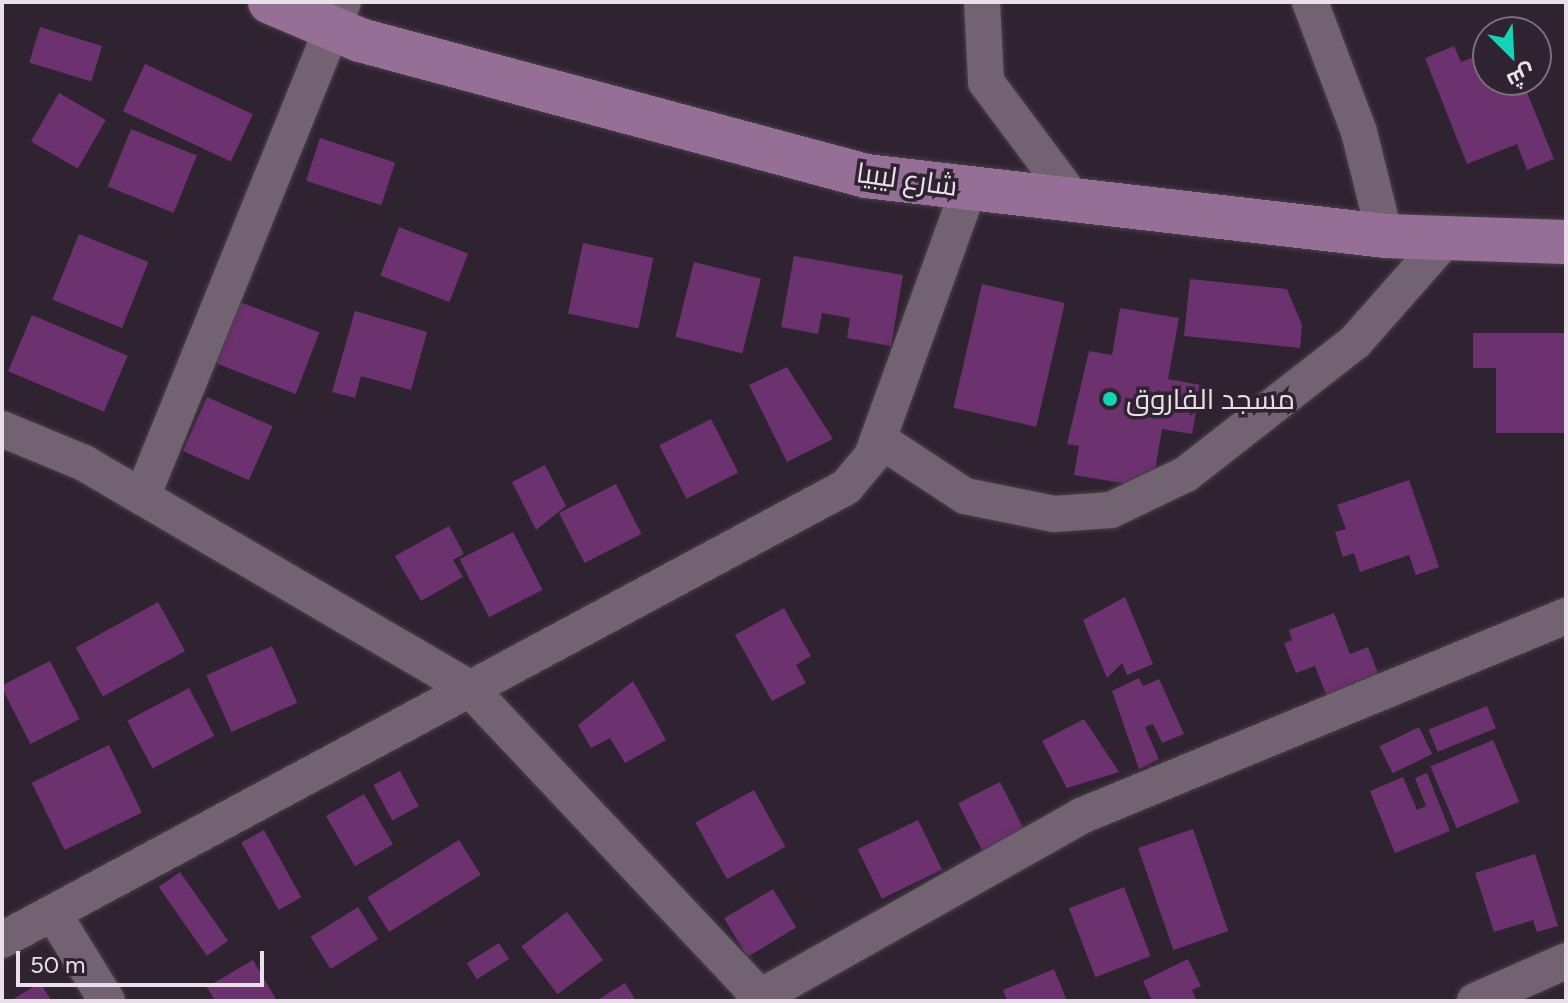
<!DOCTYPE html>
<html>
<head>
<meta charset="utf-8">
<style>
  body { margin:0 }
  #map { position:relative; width:1568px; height:1003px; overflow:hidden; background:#302331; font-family:Figtree,Cairo,sans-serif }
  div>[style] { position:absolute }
  .building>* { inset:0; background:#6c316f; transform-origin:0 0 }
  .roads { filter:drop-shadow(0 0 2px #4a3f4a) drop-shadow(0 0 2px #4a3f4a) }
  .minor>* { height:36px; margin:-18px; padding:0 18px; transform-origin:18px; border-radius:18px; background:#726272 }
  .major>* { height:44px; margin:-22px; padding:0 22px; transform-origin:22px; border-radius:22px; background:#966f97 }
  .dots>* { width:22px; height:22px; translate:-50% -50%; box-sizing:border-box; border:4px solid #302331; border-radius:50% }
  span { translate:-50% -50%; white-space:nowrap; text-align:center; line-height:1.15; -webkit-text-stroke:7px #302331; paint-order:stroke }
  .street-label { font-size:28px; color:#e9e0e9 }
  .poi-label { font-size:28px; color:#e9e0e9 }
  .left { translate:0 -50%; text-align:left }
  .frame { position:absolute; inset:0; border:4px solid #e9e0e9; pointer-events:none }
  .north { position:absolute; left:1472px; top:16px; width:80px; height:80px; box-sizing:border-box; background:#302331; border:2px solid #7a6f7b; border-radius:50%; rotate:156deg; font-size:22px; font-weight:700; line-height:32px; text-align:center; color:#e9e0e9 }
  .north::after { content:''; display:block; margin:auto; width:28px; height:36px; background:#14d5b3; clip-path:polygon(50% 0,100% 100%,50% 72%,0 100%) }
  .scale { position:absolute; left:16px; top:951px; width:248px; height:36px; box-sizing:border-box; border:4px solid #e9e0e9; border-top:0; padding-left:10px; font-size:24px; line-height:28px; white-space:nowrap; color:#e9e0e9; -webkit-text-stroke:6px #302331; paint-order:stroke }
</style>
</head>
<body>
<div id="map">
  <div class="building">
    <div style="left:40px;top:27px;width:65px;height:37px;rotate:17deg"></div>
    <div style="clip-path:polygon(1454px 46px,1461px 62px,1485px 53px,1488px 80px,1522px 80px,1554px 159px,1527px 170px,1517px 144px,1467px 164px,1425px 58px)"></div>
    <div style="left:145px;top:64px;width:119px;height:52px;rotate:25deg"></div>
    <div style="left:59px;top:93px;width:54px;height:56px;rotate:30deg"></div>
    <div style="left:131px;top:129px;width:71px;height:62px;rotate:22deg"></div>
    <div style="left:320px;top:138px;width:79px;height:45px;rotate:18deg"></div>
    <div style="left:399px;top:227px;width:74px;height:52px;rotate:21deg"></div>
    <div style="left:79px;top:234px;width:75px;height:71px;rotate:22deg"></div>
    <div style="left:583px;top:243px;width:72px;height:72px;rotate:12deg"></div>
    <div style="clip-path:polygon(794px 256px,903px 275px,891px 346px,847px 338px,850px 318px,822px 313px,818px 334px,781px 327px)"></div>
    <div style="left:694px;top:262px;width:69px;height:77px;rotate:14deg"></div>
    <div style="clip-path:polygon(1190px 279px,1287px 289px,1302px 325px,1300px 348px,1184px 336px)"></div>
    <div style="left:982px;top:284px;width:85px;height:127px;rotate:13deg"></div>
    <div style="left:240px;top:302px;width:85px;height:66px;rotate:21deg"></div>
    <div style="clip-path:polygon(1120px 308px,1179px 318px,1168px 379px,1201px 385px,1192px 434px,1162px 429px,1152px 488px,1074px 475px,1079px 446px,1067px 444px,1089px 351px,1112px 355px)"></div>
    <div style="clip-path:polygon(355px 311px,427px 332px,411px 390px,361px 376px,355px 398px,332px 392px)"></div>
    <div style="left:32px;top:315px;width:104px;height:61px;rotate:23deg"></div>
    <div style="clip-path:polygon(1473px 333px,1566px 333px,1566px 433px,1496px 433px,1496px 368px,1473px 368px)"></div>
    <div style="clip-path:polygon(787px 367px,833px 439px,787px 462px,749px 385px)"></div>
    <div style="left:207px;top:397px;width:72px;height:59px;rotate:24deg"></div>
    <div style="left:711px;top:419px;width:60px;height:58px;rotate:63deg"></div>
    <div style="clip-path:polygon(545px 465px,566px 506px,536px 530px,512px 482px)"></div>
    <div style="clip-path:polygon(1409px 480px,1439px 567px,1416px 575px,1409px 555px,1360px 572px,1354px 553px,1343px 557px,1335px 532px,1346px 529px,1337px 505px)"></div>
    <div style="left:616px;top:484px;width:56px;height:64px;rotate:63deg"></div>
    <div style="clip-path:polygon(449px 526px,464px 554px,453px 560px,463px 577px,421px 601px,395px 556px)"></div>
    <div style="left:513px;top:532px;width:65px;height:60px;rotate:63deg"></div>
    <div style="clip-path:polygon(1125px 597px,1153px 664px,1127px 675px,1122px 663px,1107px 678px,1083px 620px)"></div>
    <div style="left:158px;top:602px;width:56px;height:94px;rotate:61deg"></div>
    <div style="clip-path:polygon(784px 608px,811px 656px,796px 665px,806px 683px,772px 701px,735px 635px)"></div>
    <div style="clip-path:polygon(1334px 613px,1350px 654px,1368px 647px,1383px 686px,1327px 697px,1315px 666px,1296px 673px,1284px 643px,1292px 640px,1289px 630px)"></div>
    <div style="left:272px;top:646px;width:62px;height:72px;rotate:66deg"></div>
    <div style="left:50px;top:661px;width:65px;height:55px;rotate:63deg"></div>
    <div style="clip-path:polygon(1139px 678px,1143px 686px,1159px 679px,1184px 734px,1162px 743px,1153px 724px,1145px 727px,1159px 759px,1139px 769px,1112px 691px)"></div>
    <div style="clip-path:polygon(633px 681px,666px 740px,625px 763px,610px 738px,591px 748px,578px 725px)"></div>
    <div style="left:189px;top:688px;width:54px;height:70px;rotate:62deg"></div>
    <div style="left:1487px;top:706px;width:24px;height:63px;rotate:68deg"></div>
    <div style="clip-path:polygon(1084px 719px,1119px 772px,1067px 788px,1042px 741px)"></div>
    <div style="left:1419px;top:727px;width:30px;height:44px;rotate:64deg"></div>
    <div style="left:1493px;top:740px;width:67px;height:68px;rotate:67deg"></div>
    <div style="left:109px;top:745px;width:75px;height:86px;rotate:64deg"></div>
    <div style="left:400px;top:771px;width:40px;height:30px;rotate:62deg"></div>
    <div style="clip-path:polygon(1427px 773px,1450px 831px,1395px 853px,1370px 791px,1403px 777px,1417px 810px,1426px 806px,1415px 778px)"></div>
    <div style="left:1000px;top:782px;width:60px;height:47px;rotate:63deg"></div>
    <div style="left:754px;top:790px;width:65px;height:67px;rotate:61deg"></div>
    <div style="left:364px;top:794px;width:58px;height:44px;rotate:60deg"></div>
    <div style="left:918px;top:820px;width:55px;height:67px;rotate:64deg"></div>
    <div style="left:1193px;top:829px;width:108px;height:58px;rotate:71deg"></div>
    <div style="left:264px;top:830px;width:77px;height:26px;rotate:61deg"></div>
    <div style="left:459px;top:840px;width:41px;height:108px;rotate:58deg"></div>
    <div style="clip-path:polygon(1535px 854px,1558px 926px,1537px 932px,1533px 920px,1494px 932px,1475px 873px)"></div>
    <div style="left:180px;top:872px;width:84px;height:26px;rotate:55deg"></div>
    <div style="left:1124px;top:887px;width:74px;height:59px;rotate:69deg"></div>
    <div style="left:773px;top:889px;width:45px;height:57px;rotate:59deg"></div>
    <div style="left:358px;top:907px;width:38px;height:56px;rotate:58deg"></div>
    <div style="left:567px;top:912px;width:60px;height:57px;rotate:53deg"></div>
    <div style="left:499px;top:943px;width:19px;height:38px;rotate:58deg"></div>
    <div style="clip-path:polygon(1188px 959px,1201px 986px,1192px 990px,1197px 1001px,1152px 1001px,1143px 981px)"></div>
    <div style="clip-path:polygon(253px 960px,277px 1001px,215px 1001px,207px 987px)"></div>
    <div style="clip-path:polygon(1054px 969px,1067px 1001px,1007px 1001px,1003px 990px)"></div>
    <div style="clip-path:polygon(40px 983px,52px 1001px,10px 1001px)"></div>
    <div style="clip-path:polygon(625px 983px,636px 1001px,596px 1001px)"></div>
  </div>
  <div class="roads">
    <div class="minor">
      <div style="left:982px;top:2px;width:80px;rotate:87.1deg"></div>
      <div style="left:986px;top:82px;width:147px;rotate:53.3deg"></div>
      <div style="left:1310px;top:2px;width:139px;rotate:69.3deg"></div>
      <div style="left:1359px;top:132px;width:107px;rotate:76deg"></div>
      <div style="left:2px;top:429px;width:89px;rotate:22.5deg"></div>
      <div style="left:84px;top:463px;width:446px;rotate:30.3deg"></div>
      <div style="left:469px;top:688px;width:430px;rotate:46.7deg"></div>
      <div style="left:878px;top:439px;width:104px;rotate:33.2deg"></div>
      <div style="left:965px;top:496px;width:91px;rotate:11.4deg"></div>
      <div style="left:1054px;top:514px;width:57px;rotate:-4deg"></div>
      <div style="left:1111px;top:510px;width:83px;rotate:-25.6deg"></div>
      <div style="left:1186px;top:474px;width:214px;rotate:-38deg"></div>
      <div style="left:1355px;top:342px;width:135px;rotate:-48.6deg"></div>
      <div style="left:142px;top:497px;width:534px;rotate:-67.9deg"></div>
      <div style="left:53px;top:913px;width:103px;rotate:58.5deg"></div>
      <div style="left:2px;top:940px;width:958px;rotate:-28.22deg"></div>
      <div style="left:846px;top:487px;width:40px;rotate:-50deg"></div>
      <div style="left:872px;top:456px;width:285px;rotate:-70.1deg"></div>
      <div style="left:753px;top:1001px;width:377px;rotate:-29.4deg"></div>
      <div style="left:1081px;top:816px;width:525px;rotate:-22.41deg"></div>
      <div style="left:1475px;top:1001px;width:99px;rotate:-23.7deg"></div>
    </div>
    <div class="major">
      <div style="left:270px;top:2px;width:98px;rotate:22.9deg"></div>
      <div style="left:360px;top:40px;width:524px;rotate:15.04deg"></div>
      <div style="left:866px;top:176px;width:522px;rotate:6.59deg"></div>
      <div style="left:1385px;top:236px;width:181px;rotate:1.9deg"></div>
    </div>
  </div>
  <div class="dots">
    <div style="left:1110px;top:399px;background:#14d5b3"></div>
  </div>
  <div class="street-label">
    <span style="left:907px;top:179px;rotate:8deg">شارع ليبيا</span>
  </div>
  <div class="poi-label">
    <span class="left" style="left:1126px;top:399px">مسجد الفاروق</span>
  </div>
  <div class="frame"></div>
  <div class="north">ش</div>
  <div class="scale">50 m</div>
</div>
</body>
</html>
